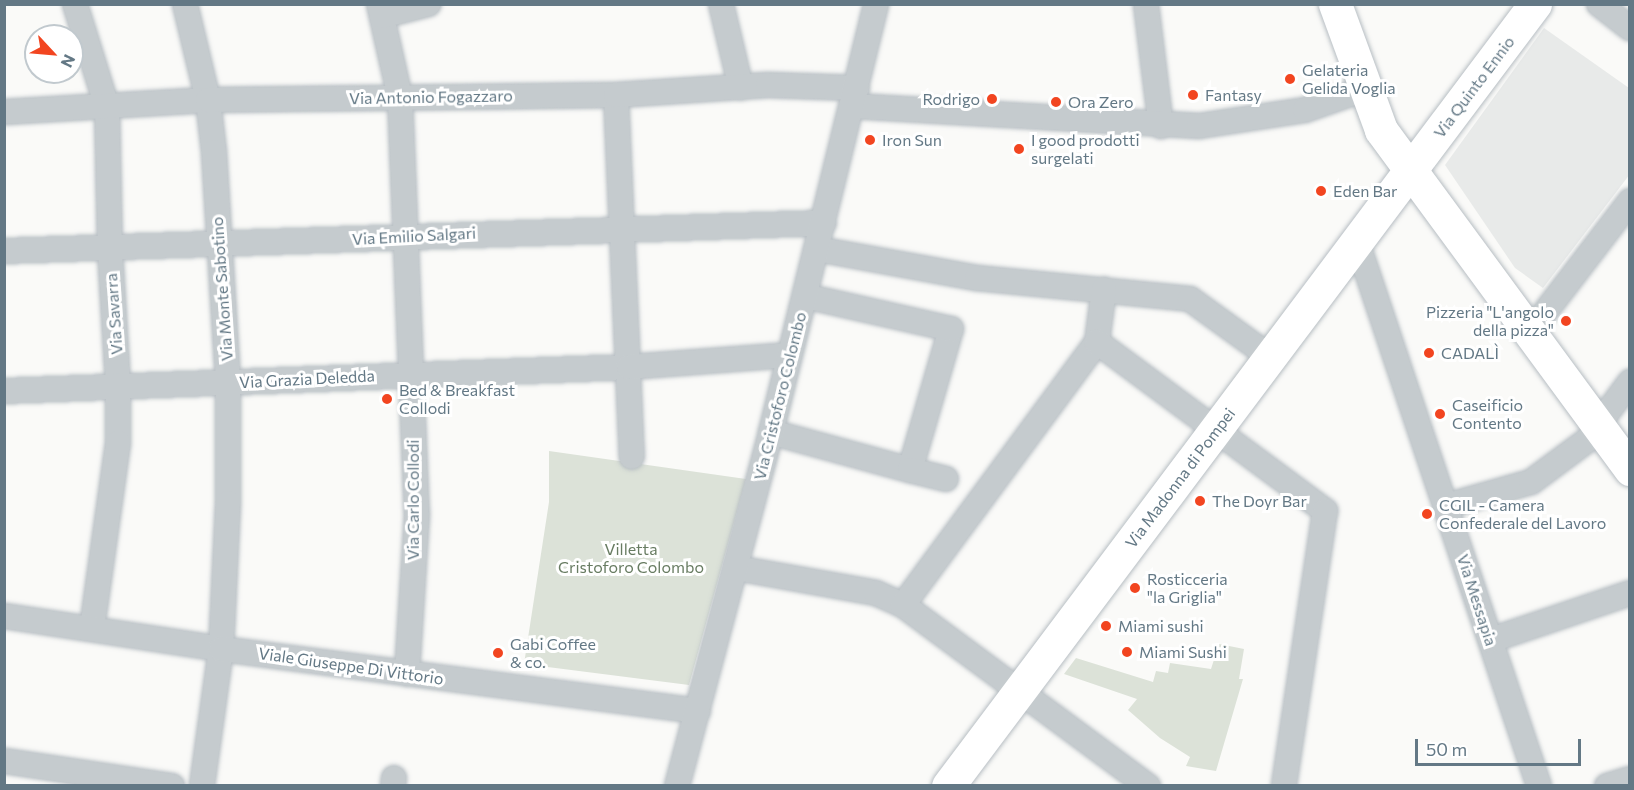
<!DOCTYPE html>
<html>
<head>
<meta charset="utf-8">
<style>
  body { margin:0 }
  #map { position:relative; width:1634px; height:790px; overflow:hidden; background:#fafaf8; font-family:Commissioner,sans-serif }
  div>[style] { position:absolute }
  .built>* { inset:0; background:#e8eae9 }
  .green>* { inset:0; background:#dce2d8 }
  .roads { filter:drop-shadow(0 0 2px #b7bec3) drop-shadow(0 0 2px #b7bec3) }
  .street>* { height:24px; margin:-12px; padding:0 12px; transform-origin:12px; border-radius:12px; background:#c5cbce }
  .secondary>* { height:33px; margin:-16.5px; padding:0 16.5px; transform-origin:16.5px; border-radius:16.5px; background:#fff }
  .dots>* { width:16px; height:16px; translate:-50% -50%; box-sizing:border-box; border:3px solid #fff; border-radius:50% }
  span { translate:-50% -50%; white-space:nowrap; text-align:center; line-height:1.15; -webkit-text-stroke:6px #fff; paint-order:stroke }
  .poi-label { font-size:16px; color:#637885 }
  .left { translate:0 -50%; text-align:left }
  .right { translate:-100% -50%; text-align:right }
  .street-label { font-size:16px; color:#637885 }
  .park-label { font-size:16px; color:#687c62 }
  .frame { position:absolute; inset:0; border:6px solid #637885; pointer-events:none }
  .north { position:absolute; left:24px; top:24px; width:60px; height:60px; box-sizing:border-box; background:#fff; border:2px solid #c1c9ce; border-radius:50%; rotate:116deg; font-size:16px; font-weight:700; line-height:24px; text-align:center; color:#637885 }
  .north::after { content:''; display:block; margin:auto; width:21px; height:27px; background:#f24520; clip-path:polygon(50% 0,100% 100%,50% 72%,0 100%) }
  .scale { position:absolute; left:1415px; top:739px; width:166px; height:27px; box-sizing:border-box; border:3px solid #637885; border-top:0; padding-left:8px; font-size:18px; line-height:21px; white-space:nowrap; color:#637885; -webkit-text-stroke:4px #fff; paint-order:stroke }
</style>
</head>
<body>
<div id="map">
  <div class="built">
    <div style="clip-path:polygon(1544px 28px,1629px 88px,1630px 174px,1543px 288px,1515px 268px,1445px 165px)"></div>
  </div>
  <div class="green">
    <div style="clip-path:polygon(549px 451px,746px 479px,689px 685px,524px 664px,549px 502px)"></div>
    <div style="clip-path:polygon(1219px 644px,1244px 649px,1239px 679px,1243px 679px,1216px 771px,1186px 766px,1190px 757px,1160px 738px,1128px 710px,1137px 699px,1064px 674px,1076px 658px,1153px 682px,1156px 671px,1168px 673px,1170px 663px,1211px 669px)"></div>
  </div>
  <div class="roads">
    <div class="street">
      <div style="left:75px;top:4px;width:108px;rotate:72.7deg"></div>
      <div style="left:107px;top:107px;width:143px;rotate:88.8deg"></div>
      <div style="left:110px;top:250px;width:135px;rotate:86.6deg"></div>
      <div style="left:118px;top:385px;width:58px;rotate:90deg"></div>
      <div style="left:118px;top:443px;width:186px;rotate:98deg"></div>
      <div style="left:185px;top:4px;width:99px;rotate:76.5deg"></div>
      <div style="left:208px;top:100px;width:52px;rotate:83.4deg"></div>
      <div style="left:214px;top:152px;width:231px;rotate:86.5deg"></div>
      <div style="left:228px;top:383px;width:120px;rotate:90deg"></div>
      <div style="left:228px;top:503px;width:146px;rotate:92.7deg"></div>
      <div style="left:221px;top:649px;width:138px;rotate:97.9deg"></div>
      <div style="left:379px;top:4px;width:95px;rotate:77.3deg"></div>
      <div style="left:400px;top:97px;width:417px;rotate:87.7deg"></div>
      <div style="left:417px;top:514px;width:160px;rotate:93.6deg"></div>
      <div style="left:721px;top:4px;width:86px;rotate:76.6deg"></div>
      <div style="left:1146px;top:4px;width:123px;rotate:83deg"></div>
      <div style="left:1599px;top:4px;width:39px;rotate:38deg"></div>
      <div style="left:382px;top:16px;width:48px;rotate:-14.6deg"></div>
      <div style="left:616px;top:95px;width:362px;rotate:87.5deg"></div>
      <div style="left:852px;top:106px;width:348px;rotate:3.3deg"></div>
      <div style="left:1199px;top:126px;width:107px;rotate:-8.6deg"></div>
      <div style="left:1305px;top:110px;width:64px;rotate:-19.3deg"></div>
      <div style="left:4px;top:112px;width:204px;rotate:-3.4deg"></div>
      <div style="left:208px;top:100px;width:408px;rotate:-0.7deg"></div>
      <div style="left:616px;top:95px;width:152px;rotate:-3.8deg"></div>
      <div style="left:768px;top:85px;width:89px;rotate:1.9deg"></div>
      <div style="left:1358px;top:245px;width:570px;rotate:71.5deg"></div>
      <div style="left:817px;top:249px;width:163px;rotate:10.3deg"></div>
      <div style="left:977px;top:278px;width:214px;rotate:5.6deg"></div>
      <div style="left:1190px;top:299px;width:99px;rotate:35.9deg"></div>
      <div style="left:4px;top:251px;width:820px;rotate:-1.96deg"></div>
      <div style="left:1530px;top:332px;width:165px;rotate:-52.6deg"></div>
      <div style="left:1097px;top:342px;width:53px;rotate:-82.5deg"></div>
      <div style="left:4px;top:391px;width:625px;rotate:-2.2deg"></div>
      <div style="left:629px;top:367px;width:160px;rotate:-4.3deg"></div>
      <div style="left:1598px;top:425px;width:54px;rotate:-53.3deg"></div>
      <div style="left:771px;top:432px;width:144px;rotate:15.3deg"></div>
      <div style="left:910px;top:470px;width:147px;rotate:-73.8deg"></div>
      <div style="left:951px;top:329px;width:150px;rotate:-167.3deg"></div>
      <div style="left:910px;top:470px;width:37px;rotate:14deg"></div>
      <div style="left:1446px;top:506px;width:88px;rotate:-15.8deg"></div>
      <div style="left:1531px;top:482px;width:87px;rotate:-36.6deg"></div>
      <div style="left:736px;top:568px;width:142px;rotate:10.1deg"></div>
      <div style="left:876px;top:593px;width:30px;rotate:24deg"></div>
      <div style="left:903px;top:605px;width:305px;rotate:36.5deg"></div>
      <div style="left:903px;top:605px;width:327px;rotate:-53.6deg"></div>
      <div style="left:1097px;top:342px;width:284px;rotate:36.5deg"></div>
      <div style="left:1325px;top:511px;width:278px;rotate:98.5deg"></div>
      <div style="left:4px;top:616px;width:219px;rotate:8.6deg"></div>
      <div style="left:221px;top:649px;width:481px;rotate:7.4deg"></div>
      <div style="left:1491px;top:640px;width:147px;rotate:-18.7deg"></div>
      <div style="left:4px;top:761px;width:170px;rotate:8.5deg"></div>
      <div style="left:393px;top:786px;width:8px;rotate:-83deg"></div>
      <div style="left:677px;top:786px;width:366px;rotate:-75.1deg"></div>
      <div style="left:771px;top:432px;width:441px;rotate:-76.2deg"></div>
      <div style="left:1607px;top:786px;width:24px;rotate:-17deg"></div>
    </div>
    <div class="secondary">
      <div style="left:1335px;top:4px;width:134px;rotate:69.9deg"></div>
      <div style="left:1381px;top:130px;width:421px;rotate:53.7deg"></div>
      <div style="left:948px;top:786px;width:978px;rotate:-53.11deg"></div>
    </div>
  </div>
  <div class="dots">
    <div style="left:1290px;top:79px;background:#f24520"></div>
    <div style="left:1193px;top:95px;background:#f24520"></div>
    <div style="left:992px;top:99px;background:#f24520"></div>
    <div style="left:1056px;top:102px;background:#f24520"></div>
    <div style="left:870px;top:140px;background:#f24520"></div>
    <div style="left:1019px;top:149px;background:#f24520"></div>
    <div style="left:1321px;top:191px;background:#f24520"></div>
    <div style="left:1566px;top:321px;background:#f24520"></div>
    <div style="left:1429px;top:353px;background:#f24520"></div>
    <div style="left:387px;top:399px;background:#f24520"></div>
    <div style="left:1440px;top:414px;background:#f24520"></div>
    <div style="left:1200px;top:501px;background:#f24520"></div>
    <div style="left:1427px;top:514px;background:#f24520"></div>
    <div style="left:1135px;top:588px;background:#f24520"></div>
    <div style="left:1106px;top:626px;background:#f24520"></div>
    <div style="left:1127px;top:652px;background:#f24520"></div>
    <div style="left:498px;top:653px;background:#f24520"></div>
  </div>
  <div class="poi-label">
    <span class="left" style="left:1302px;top:79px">Gelateria<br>Gelida Voglia</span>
    <span class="left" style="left:1205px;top:95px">Fantasy</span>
    <span class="right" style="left:980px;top:99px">Rodrigo</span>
    <span class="left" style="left:1068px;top:102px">Ora Zero</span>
    <span class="left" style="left:882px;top:140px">Iron Sun</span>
    <span class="left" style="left:1031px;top:149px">I good prodotti<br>surgelati</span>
    <span class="left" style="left:1333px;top:191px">Eden Bar</span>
    <span class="right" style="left:1554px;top:321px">Pizzeria "L'angolo<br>della pizza"</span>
    <span class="left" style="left:1441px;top:353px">CADALÌ</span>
    <span class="left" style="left:399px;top:399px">Bed &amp; Breakfast<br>Collodi</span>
    <span class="left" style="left:1452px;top:414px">Caseificio<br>Contento</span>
    <span class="left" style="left:1212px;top:501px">The Doyr Bar</span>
    <span class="left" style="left:1439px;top:514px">CGIL - Camera<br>Confederale del Lavoro</span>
    <span class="left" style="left:1147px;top:588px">Rosticceria<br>"la Griglia"</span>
    <span class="left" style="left:1118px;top:626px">Miami sushi</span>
    <span class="left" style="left:510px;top:653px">Gabi Coffee<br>&amp; co.</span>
    <span class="left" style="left:1139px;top:652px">Miami Sushi</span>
  </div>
  <div class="street-label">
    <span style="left:1474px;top:87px;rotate:-53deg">Via Quinto Ennio</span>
    <span style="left:431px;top:97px;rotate:-1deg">Via Antonio Fogazzaro</span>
    <span style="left:414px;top:236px;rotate:-3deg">Via Emilio Salgari</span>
    <span style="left:222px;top:289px;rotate:-94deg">Via Monte Sabotino</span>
    <span style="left:114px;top:314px;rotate:-94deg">Via Savarra</span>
    <span style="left:307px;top:379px;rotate:-3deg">Via Grazia Deledda</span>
    <span style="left:780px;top:396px;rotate:-76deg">Via Cristoforo Colombo</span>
    <span style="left:1180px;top:478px;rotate:-53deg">Via Madonna di Pompei</span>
    <span style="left:413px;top:500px;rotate:-90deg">Via Carlo Collodi</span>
    <span style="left:1477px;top:600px;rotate:72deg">Via Messapia</span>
    <span style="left:351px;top:666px;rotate:8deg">Viale Giuseppe Di Vittorio</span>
  </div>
  <div class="park-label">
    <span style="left:631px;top:558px">Villetta<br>Cristoforo Colombo</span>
  </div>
  <div class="frame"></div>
  <div class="north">N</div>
  <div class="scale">50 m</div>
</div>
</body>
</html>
